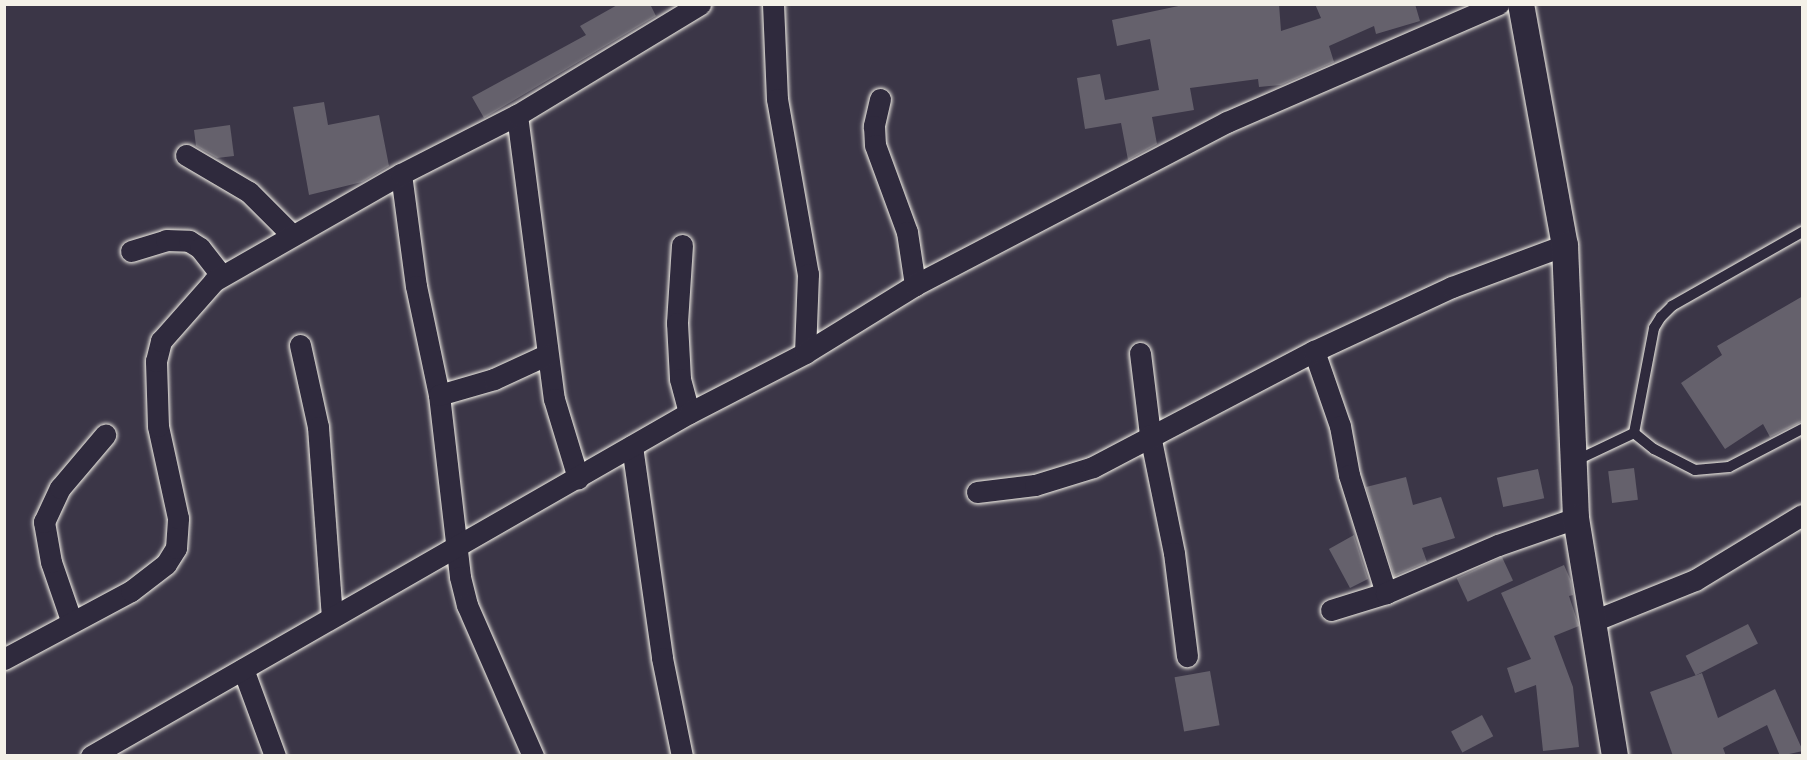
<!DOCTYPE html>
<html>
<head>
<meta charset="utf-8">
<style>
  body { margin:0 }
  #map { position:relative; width:1807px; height:760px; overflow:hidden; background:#3b3647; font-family:"Shantell Sans",sans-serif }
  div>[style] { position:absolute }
  .building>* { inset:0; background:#65616c; transform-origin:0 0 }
  .roads { filter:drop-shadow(0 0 2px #f4f1e8) drop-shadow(0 0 2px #f4f1e8) }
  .service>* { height:10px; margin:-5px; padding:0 5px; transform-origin:5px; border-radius:5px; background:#2f2a3d }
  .minor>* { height:21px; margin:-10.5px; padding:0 10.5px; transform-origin:10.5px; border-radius:10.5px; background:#2f2a3d }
  .tertiary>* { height:26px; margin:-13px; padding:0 13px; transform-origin:13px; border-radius:13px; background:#2f2a3d }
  span { translate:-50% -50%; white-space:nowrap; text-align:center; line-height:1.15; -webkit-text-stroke:6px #2f2a3d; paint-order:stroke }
  .frame { position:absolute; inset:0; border:6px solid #f4f1e8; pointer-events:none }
</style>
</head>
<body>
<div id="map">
  <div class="building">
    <div style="clip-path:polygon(619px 4px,650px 4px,656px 16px,484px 118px,472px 97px,586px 35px,580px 26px)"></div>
    <div style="clip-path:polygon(1188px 4px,1279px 4px,1281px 31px,1321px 18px,1315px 4px,1415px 4px,1420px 21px,1376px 34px,1374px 26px,1329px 46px,1334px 62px,1281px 85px,1259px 87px,1258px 79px,1190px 88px,1194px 110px,1152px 117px,1157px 144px,1128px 160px,1121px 123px,1085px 129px,1077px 78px,1100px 74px,1105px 100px,1159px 90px,1150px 39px,1117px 46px,1112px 20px)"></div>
    <div style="clip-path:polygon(324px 102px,328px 125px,379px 115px,389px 166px,362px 182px,309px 195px,293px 107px)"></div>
    <div style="clip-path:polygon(230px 125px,234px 156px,217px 158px,196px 146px,194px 130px)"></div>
    <div style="clip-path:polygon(1803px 296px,1803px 421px,1770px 437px,1763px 424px,1725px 449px,1681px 383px,1722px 355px,1717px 346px)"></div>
    <div style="left:1634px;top:468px;width:32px;height:26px;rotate:83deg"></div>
    <div style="left:1538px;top:469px;width:30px;height:42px;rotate:78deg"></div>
    <div style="clip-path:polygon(1406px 477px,1413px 505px,1441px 497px,1455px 538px,1422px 548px,1427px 562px,1394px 576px,1366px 487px)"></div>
    <div style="clip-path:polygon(1354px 535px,1368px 579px,1350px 588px,1329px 549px)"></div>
    <div style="left:1502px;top:557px;width:26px;height:50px;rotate:65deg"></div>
    <div style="clip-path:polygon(1564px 565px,1571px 581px,1573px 595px,1569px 596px,1579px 626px,1554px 636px,1573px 687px,1579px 747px,1543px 751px,1536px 685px,1515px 693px,1507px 668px,1531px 659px,1501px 593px)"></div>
    <div style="left:1748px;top:624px;width:22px;height:70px;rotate:63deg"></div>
    <div style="left:1210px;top:671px;width:55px;height:36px;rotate:80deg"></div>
    <div style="clip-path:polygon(1702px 673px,1718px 718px,1775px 689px,1803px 751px,1780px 756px,1767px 725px,1723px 748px,1726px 756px,1673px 756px,1650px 692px)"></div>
    <div style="left:1482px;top:715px;width:24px;height:35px;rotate:62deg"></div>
  </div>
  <div class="roads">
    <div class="service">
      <div style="left:1634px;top:433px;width:26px;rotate:39deg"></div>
      <div style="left:1654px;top:449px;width:46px;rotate:27.1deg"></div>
      <div style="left:1695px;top:470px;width:34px;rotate:-5deg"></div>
      <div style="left:1729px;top:467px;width:82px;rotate:-27.5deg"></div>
      <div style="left:1575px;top:461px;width:65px;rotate:-25.4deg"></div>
      <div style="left:1634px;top:433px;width:107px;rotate:-79.2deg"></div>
      <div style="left:1654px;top:328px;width:13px;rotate:-58deg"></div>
      <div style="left:1661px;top:317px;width:16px;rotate:-45deg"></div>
      <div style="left:1672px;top:306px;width:150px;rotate:-29.6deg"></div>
    </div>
    <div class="minor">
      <div style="left:773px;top:4px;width:95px;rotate:87.6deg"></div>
      <div style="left:777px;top:99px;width:178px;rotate:80deg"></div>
      <div style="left:808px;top:274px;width:79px;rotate:92.2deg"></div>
      <div style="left:880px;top:99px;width:28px;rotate:103deg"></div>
      <div style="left:874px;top:126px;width:19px;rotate:87deg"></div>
      <div style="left:875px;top:145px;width:93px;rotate:69.8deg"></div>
      <div style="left:907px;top:232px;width:54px;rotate:81.4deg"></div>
      <div style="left:517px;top:115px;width:286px;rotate:82.6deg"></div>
      <div style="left:554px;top:399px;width:83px;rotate:73.1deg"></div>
      <div style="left:186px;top:155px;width:73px;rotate:30.4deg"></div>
      <div style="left:249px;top:192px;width:61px;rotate:45deg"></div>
      <div style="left:401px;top:174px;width:113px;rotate:82.4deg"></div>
      <div style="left:416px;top:286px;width:111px;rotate:78.1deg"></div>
      <div style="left:439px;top:395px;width:183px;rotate:83.4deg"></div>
      <div style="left:460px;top:577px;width:29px;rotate:76deg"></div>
      <div style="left:467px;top:605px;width:165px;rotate:66.4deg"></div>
      <div style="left:682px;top:245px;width:78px;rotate:93.7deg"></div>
      <div style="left:677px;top:323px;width:56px;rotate:86.9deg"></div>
      <div style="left:680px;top:379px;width:35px;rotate:75deg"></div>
      <div style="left:131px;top:251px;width:37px;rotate:-17deg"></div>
      <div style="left:166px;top:240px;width:23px;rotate:2deg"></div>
      <div style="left:189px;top:241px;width:13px;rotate:32deg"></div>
      <div style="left:200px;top:248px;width:34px;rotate:52deg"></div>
      <div style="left:300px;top:345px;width:84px;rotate:77.6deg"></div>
      <div style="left:318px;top:427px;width:190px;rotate:85.8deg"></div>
      <div style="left:1314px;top:351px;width:79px;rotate:70.9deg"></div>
      <div style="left:1340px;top:426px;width:50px;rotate:79.6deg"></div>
      <div style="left:1349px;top:475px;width:124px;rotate:72.6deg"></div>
      <div style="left:1140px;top:353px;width:83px;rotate:83deg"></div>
      <div style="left:1150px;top:435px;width:120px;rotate:78.5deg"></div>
      <div style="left:1174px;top:553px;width:104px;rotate:82.8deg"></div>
      <div style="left:439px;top:395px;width:57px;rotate:-16.2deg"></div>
      <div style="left:494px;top:379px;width:57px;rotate:-24.8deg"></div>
      <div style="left:632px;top:446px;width:214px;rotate:81.9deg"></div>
      <div style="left:662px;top:658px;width:100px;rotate:78.5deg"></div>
      <div style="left:977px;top:492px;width:58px;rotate:-6.9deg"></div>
      <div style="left:1035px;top:485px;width:61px;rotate:-17.2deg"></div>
      <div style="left:1093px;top:467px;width:250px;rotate:-27.7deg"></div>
      <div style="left:1314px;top:351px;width:152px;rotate:-24.9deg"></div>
      <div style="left:1452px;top:287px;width:121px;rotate:-20.4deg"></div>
      <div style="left:1331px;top:610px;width:58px;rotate:-17.2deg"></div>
      <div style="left:1386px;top:593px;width:122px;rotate:-23.2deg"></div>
      <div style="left:1498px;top:545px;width:83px;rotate:-19.1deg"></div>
      <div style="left:71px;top:620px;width:61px;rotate:-109deg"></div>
      <div style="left:51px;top:562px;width:41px;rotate:-99.9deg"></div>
      <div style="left:44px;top:522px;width:38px;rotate:-65deg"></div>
      <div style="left:60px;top:488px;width:70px;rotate:-49.7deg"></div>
      <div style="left:1593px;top:621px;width:110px;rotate:-21.9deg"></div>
      <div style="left:1695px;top:580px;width:125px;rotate:-31.3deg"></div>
      <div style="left:4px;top:659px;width:144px;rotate:-28.2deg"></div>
      <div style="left:131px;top:591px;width:44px;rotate:-37.6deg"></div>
      <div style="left:166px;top:564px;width:19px;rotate:-58deg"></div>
      <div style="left:176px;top:548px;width:30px;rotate:-86deg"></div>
      <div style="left:178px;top:518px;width:94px;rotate:-102.3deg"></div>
      <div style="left:158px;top:426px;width:65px;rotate:-91.8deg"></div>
      <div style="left:156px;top:361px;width:21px;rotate:-76deg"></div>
      <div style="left:161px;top:341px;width:80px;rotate:-48.5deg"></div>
      <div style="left:214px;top:281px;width:215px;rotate:-29.8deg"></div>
      <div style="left:401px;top:174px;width:130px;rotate:-27deg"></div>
      <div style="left:517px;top:115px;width:214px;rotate:-31.2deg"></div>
      <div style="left:243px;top:669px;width:93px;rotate:69.8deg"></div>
      <div style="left:91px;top:756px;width:689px;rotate:-29.84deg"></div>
      <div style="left:689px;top:413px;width:131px;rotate:-27.3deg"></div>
      <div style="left:805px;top:353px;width:129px;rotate:-31.7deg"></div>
      <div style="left:915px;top:285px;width:352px;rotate:-27.6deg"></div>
      <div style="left:1227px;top:122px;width:296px;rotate:-23.5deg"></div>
    </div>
    <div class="tertiary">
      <div style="left:1521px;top:4px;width:245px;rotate:79.7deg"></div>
      <div style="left:1565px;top:245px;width:273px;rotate:87.7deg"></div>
      <div style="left:1576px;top:518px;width:241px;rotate:80.7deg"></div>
    </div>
  </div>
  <div class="frame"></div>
</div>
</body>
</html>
